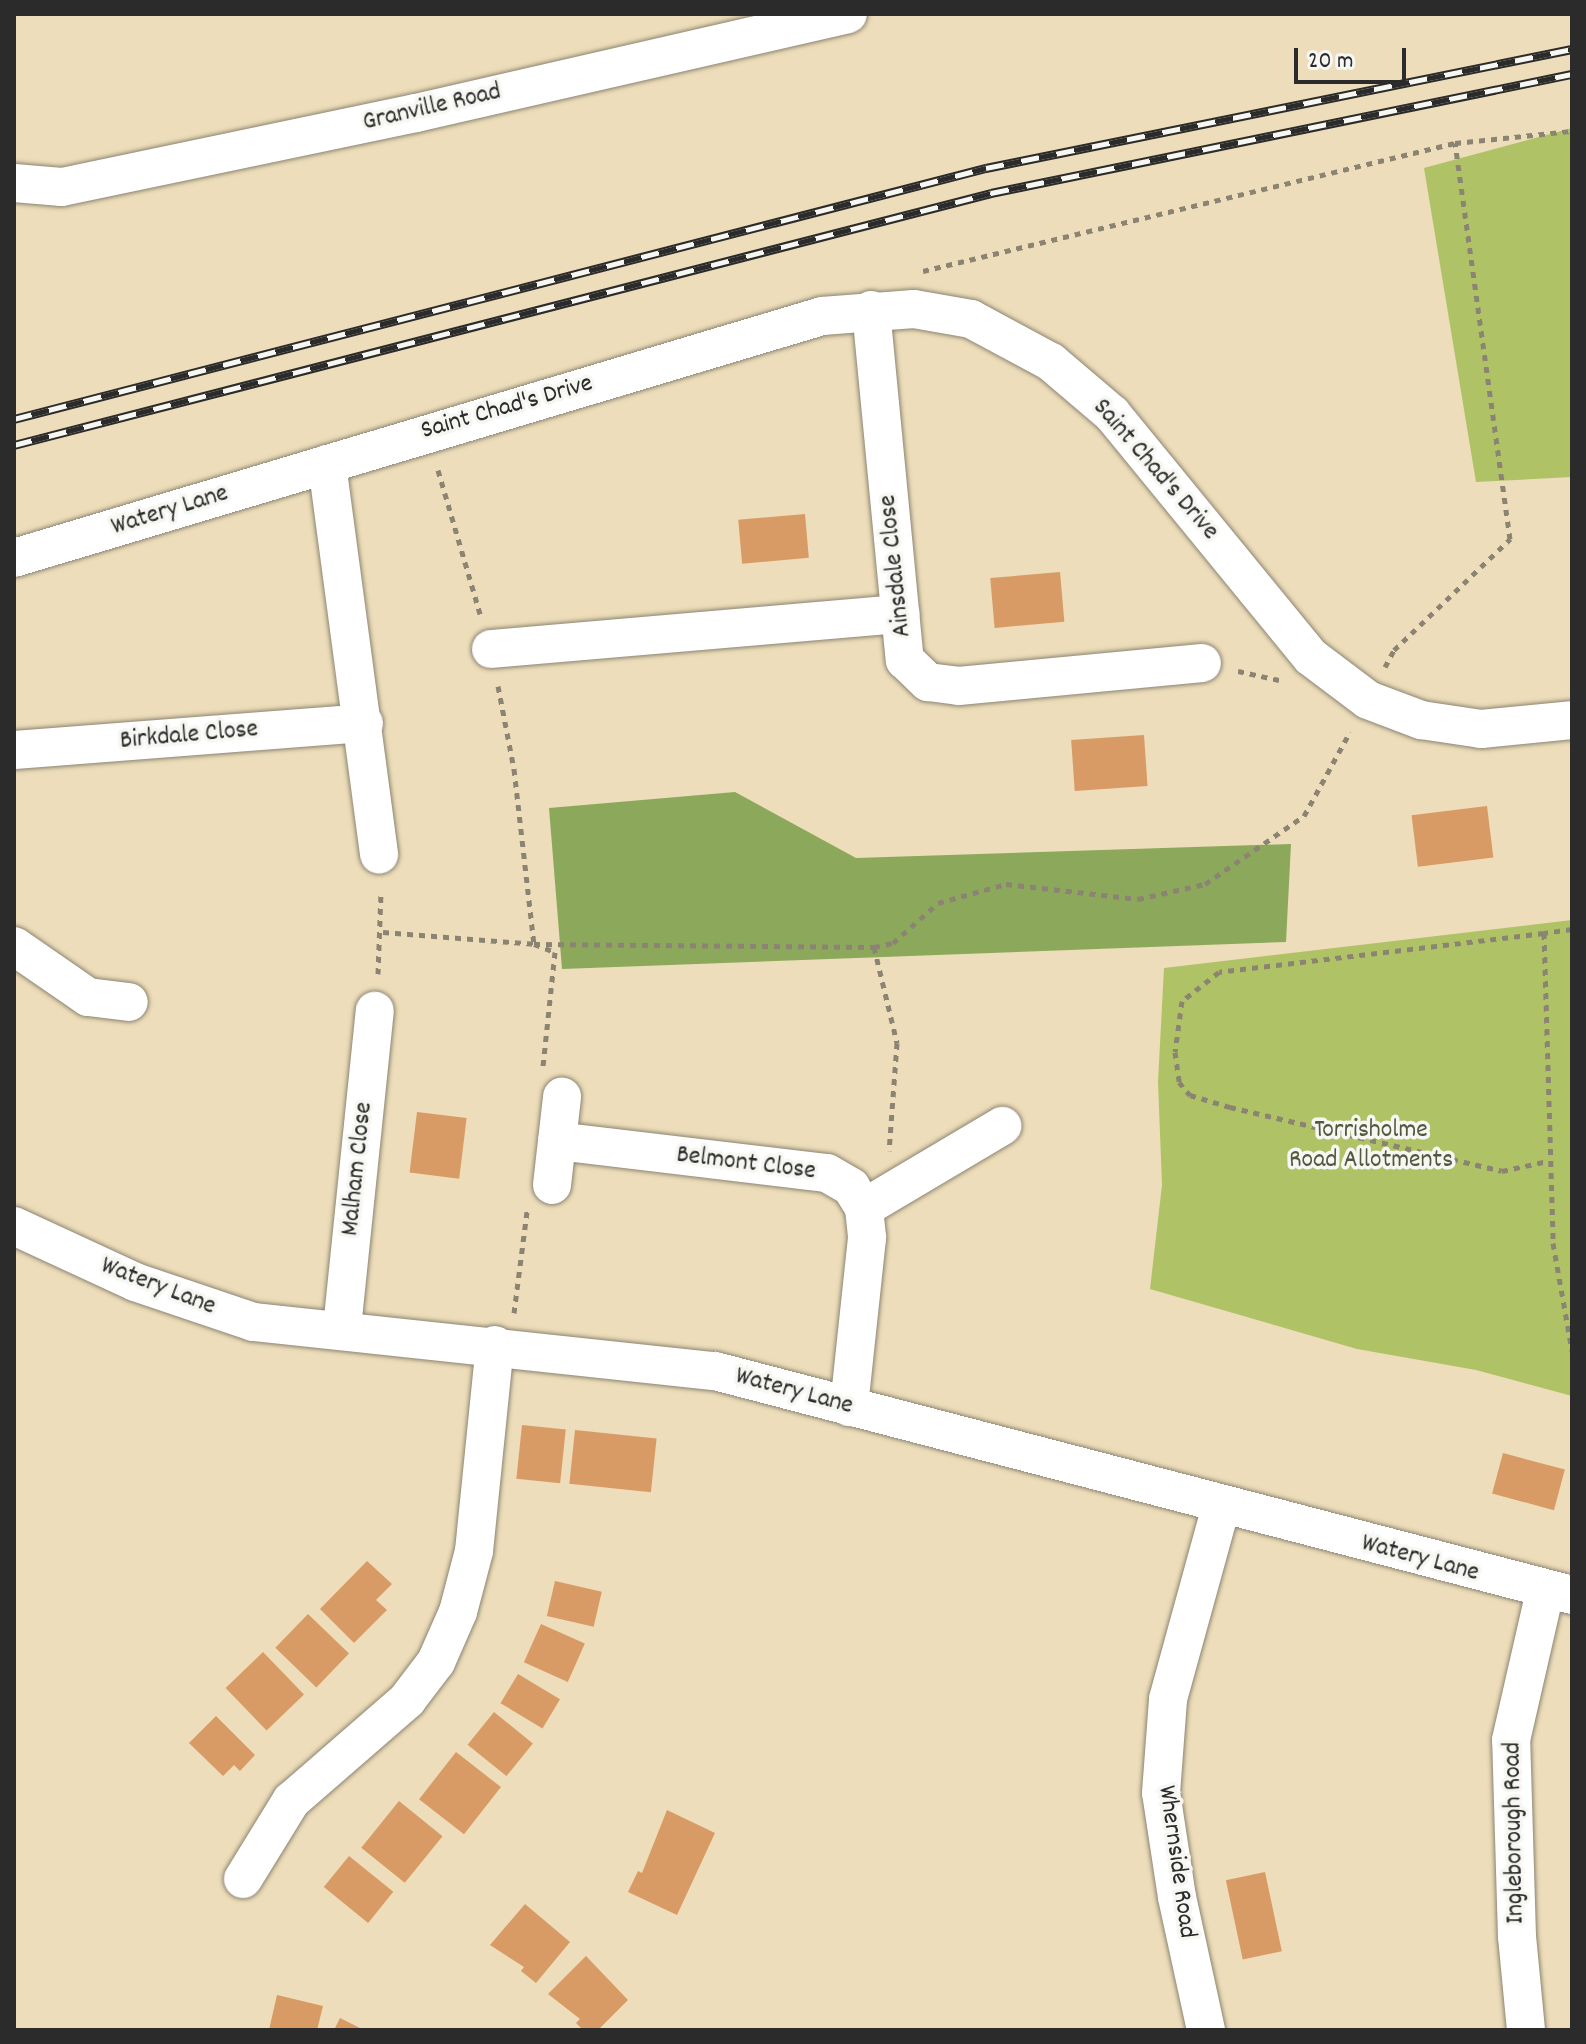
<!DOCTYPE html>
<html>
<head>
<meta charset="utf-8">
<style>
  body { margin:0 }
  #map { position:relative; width:1586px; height:2044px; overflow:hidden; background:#edddba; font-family:Dekko,sans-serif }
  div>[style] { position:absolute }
  .green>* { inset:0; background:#b0c266 }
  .forest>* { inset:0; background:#8ca85b }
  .building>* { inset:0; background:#d89b65; transform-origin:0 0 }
  .path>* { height:5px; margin-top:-2.5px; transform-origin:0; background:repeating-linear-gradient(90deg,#8c8472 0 6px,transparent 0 12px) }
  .roads { filter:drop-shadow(0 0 2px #8c8472) drop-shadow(0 0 2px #8c8472) }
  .minor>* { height:38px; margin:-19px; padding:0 19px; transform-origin:19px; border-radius:19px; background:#fff }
  .rail>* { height:9px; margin-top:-4.5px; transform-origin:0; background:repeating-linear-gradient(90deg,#f6f6f2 0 18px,#2b2b2b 0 36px); box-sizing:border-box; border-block:2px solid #2b2b2b }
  span { translate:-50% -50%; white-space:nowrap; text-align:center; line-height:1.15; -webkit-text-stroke:7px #f6f6f2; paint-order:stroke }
  .street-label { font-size:26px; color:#2b2b2b }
  .park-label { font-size:26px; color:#53583d }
  .frame { position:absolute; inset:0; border:16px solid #2b2b2b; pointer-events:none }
  .scale { position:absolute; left:1294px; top:48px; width:112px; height:36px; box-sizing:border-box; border:4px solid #2b2b2b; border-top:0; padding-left:10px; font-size:24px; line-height:28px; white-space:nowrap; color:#2b2b2b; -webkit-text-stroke:6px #f6f6f2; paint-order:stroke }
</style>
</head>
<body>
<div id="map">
  <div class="green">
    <div style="clip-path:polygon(1572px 128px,1572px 477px,1476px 482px,1424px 168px)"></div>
    <div style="clip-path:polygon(1572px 920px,1572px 1396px,1476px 1370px,1357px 1349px,1150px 1289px,1162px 1185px,1158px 1082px,1164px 968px)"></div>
  </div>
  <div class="forest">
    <div style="clip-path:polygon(735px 792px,856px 858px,1291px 844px,1286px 942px,562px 969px,549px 808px)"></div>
  </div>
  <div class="building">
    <div style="left:805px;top:514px;width:44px;height:67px;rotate:85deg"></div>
    <div style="left:1060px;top:572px;width:50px;height:70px;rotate:85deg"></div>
    <div style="left:1144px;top:735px;width:51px;height:73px;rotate:86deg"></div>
    <div style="left:1487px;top:806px;width:52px;height:76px;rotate:83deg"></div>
    <div style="left:417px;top:1112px;width:50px;height:61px;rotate:7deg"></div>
    <div style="left:522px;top:1425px;width:44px;height:54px;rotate:6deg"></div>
    <div style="left:575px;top:1430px;width:82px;height:54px;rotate:6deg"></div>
    <div style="left:1503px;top:1453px;width:64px;height:42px;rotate:15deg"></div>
    <div style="clip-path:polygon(367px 1561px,392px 1584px,376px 1600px,387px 1610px,354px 1643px,320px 1609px)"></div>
    <div style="left:555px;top:1581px;width:48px;height:36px;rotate:13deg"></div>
    <div style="left:308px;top:1614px;width:57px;height:47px;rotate:44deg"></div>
    <div style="left:541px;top:1624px;width:48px;height:42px;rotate:24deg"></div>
    <div style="left:263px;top:1652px;width:59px;height:52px;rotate:46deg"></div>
    <div style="left:518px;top:1674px;width:49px;height:34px;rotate:31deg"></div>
    <div style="left:494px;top:1712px;width:50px;height:42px;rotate:39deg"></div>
    <div style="clip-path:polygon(216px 1716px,255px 1755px,240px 1771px,234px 1765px,223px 1776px,189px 1743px)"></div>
    <div style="left:456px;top:1752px;width:57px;height:60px;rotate:38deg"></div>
    <div style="left:399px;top:1801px;width:56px;height:60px;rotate:39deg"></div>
    <div style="clip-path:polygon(667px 1810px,715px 1833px,677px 1915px,628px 1892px,638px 1871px,642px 1873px)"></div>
    <div style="left:349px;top:1856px;width:57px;height:40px;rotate:39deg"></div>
    <div style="left:1265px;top:1872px;width:81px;height:40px;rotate:78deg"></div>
    <div style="clip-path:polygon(525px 1904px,570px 1942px,536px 1983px,521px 1971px,524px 1967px,490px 1945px)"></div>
    <div style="clip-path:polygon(586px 1956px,628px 2000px,598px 2030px,583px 2030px,576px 2023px,580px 2019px,548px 1994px)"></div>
    <div style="clip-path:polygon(277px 1995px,323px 2006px,317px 2030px,269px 2030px)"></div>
    <div style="clip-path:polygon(340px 2018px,364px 2030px,334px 2030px)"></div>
  </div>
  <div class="path">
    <div style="left:923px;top:271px;width:547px;rotate:-13.53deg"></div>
    <div style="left:438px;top:470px;width:150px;rotate:73.7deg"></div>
    <div style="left:1385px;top:667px;width:19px;rotate:-62deg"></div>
    <div style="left:1394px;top:650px;width:161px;rotate:-43.7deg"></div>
    <div style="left:1510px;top:539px;width:400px;rotate:-97.9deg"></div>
    <div style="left:1455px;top:143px;width:118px;rotate:-5.9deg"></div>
    <div style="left:1238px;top:671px;width:42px;rotate:12.4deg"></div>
    <div style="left:498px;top:686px;width:85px;rotate:79.1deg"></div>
    <div style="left:514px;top:769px;width:176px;rotate:83.5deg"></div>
    <div style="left:534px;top:944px;width:22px;rotate:21deg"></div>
    <div style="left:555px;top:952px;width:115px;rotate:96deg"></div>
    <div style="left:1572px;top:929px;width:28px;rotate:172deg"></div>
    <div style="left:1544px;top:933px;width:310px;rotate:88.3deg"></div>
    <div style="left:1553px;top:1243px;width:110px;rotate:80deg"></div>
    <div style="left:383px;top:932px;width:151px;rotate:4.5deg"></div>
    <div style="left:534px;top:944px;width:340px;rotate:0.5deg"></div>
    <div style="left:874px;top:947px;width:19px;rotate:-12deg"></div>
    <div style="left:893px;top:943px;width:60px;rotate:-41.6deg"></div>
    <div style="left:938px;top:903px;width:71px;rotate:-15.6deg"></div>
    <div style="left:1006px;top:884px;width:133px;rotate:6.5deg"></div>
    <div style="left:1138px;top:899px;width:69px;rotate:-12.6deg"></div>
    <div style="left:1205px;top:884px;width:120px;rotate:-34.5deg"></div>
    <div style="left:1304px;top:816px;width:96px;rotate:-61.3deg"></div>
    <div style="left:1544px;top:933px;width:327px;rotate:173.2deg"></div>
    <div style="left:1219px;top:972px;width:47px;rotate:141.9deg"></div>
    <div style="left:1182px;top:1001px;width:51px;rotate:97.8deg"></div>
    <div style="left:1175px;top:1052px;width:30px;rotate:82deg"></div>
    <div style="left:1179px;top:1082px;width:17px;rotate:50deg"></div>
    <div style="left:1190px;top:1095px;width:42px;rotate:16.7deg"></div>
    <div style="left:1230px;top:1107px;width:279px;rotate:13.2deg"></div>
    <div style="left:1502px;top:1171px;width:47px;rotate:-12.3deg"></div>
    <div style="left:874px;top:947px;width:99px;rotate:76.5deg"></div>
    <div style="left:897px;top:1043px;width:108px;rotate:94.2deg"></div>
    <div style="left:378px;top:974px;width:82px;rotate:-87.9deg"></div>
    <div style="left:514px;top:1313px;width:103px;rotate:-82.7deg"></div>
  </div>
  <div class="roads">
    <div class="minor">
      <div style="left:14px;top:183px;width:48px;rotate:4.8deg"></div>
      <div style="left:62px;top:187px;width:362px;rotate:-11.8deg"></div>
      <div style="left:416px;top:113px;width:443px;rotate:-12.9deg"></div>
      <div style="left:871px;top:310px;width:352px;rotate:84.5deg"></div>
      <div style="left:905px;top:660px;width:32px;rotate:44deg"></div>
      <div style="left:928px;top:682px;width:31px;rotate:7deg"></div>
      <div style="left:959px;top:686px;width:244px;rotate:-5.4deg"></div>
      <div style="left:327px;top:464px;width:394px;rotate:82.4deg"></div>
      <div style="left:14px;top:558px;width:843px;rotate:-16.67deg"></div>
      <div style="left:822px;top:316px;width:92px;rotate:-4.4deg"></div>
      <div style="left:914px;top:309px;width:58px;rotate:10deg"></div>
      <div style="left:971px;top:319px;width:91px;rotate:28.3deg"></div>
      <div style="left:1051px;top:362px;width:80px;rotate:40.4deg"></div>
      <div style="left:1112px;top:414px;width:314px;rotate:50.7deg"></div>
      <div style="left:1311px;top:657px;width:71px;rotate:37deg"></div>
      <div style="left:1368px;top:700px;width:57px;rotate:20.7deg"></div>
      <div style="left:1421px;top:720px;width:61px;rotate:8.5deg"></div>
      <div style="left:1481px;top:729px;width:91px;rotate:-5.6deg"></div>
      <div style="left:491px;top:649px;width:411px;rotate:-4.9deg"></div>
      <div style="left:14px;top:750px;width:351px;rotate:-4.4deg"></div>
      <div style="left:14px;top:946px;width:90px;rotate:34.6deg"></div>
      <div style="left:88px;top:997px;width:41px;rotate:7deg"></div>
      <div style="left:557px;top:1141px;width:272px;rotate:6.8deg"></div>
      <div style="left:827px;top:1173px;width:28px;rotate:30deg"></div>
      <div style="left:851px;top:1187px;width:25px;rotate:58deg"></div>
      <div style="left:864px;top:1208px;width:30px;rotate:84deg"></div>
      <div style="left:867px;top:1238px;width:170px;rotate:96.1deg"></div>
      <div style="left:552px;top:1185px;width:89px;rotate:-83.5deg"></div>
      <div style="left:864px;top:1208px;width:161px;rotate:-30.7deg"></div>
      <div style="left:14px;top:1226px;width:133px;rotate:24.8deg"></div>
      <div style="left:135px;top:1282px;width:125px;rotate:18.7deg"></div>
      <div style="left:253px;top:1322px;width:465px;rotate:6.1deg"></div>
      <div style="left:715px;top:1371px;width:886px;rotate:14.65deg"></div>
      <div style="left:342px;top:1328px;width:319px;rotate:-84.1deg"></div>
      <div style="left:243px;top:1879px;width:92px;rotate:-58.4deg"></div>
      <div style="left:291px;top:1801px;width:154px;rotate:-41deg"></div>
      <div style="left:407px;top:1700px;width:48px;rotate:-52.7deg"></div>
      <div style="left:436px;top:1662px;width:55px;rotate:-66.3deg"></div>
      <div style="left:458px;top:1612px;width:63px;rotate:-75.3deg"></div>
      <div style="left:474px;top:1551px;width:207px;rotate:-84.2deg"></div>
      <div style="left:1206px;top:2030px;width:136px;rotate:-102.3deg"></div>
      <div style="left:1177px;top:1897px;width:105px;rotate:-98.7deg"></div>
      <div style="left:1161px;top:1793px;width:94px;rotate:-85.7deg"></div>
      <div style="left:1168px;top:1699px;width:199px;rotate:-74.6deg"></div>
      <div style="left:1526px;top:2030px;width:93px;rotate:-95.5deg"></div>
      <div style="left:1517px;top:1937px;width:197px;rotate:-91.7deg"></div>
      <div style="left:1511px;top:1740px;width:153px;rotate:-77.1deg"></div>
    </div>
  </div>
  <div class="rail">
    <div style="left:14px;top:419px;width:1004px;rotate:-14.48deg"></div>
    <div style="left:986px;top:168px;width:598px;rotate:-11.48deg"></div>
    <div style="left:14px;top:445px;width:1009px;rotate:-14.46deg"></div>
    <div style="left:991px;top:193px;width:593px;rotate:-11.58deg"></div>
  </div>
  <div class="street-label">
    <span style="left:432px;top:108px;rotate:-13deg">Granville Road</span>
    <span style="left:507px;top:408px;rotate:-16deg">Saint Chad's Drive</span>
    <span style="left:1155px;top:470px;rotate:49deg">Saint Chad's Drive</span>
    <span style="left:170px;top:511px;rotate:-17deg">Watery Lane</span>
    <span style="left:896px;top:566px;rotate:-96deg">Ainsdale Close</span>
    <span style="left:189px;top:736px;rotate:-5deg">Birkdale Close</span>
    <span style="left:746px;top:1164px;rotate:7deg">Belmont Close</span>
    <span style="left:358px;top:1169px;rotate:-84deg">Malham Close</span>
    <span style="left:158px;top:1287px;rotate:21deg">Watery Lane</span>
    <span style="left:794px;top:1392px;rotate:15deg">Watery Lane</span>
    <span style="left:1420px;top:1559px;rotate:15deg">Watery Lane</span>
    <span style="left:1515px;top:1833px;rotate:-91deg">Ingleborough Road</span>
    <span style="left:1176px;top:1862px;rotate:82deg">Whernside Road</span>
  </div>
  <div class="park-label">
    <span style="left:1371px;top:1146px">Torrisholme<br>Road Allotments</span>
  </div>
  <div class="frame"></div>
  <div class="scale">20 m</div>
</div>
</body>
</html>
